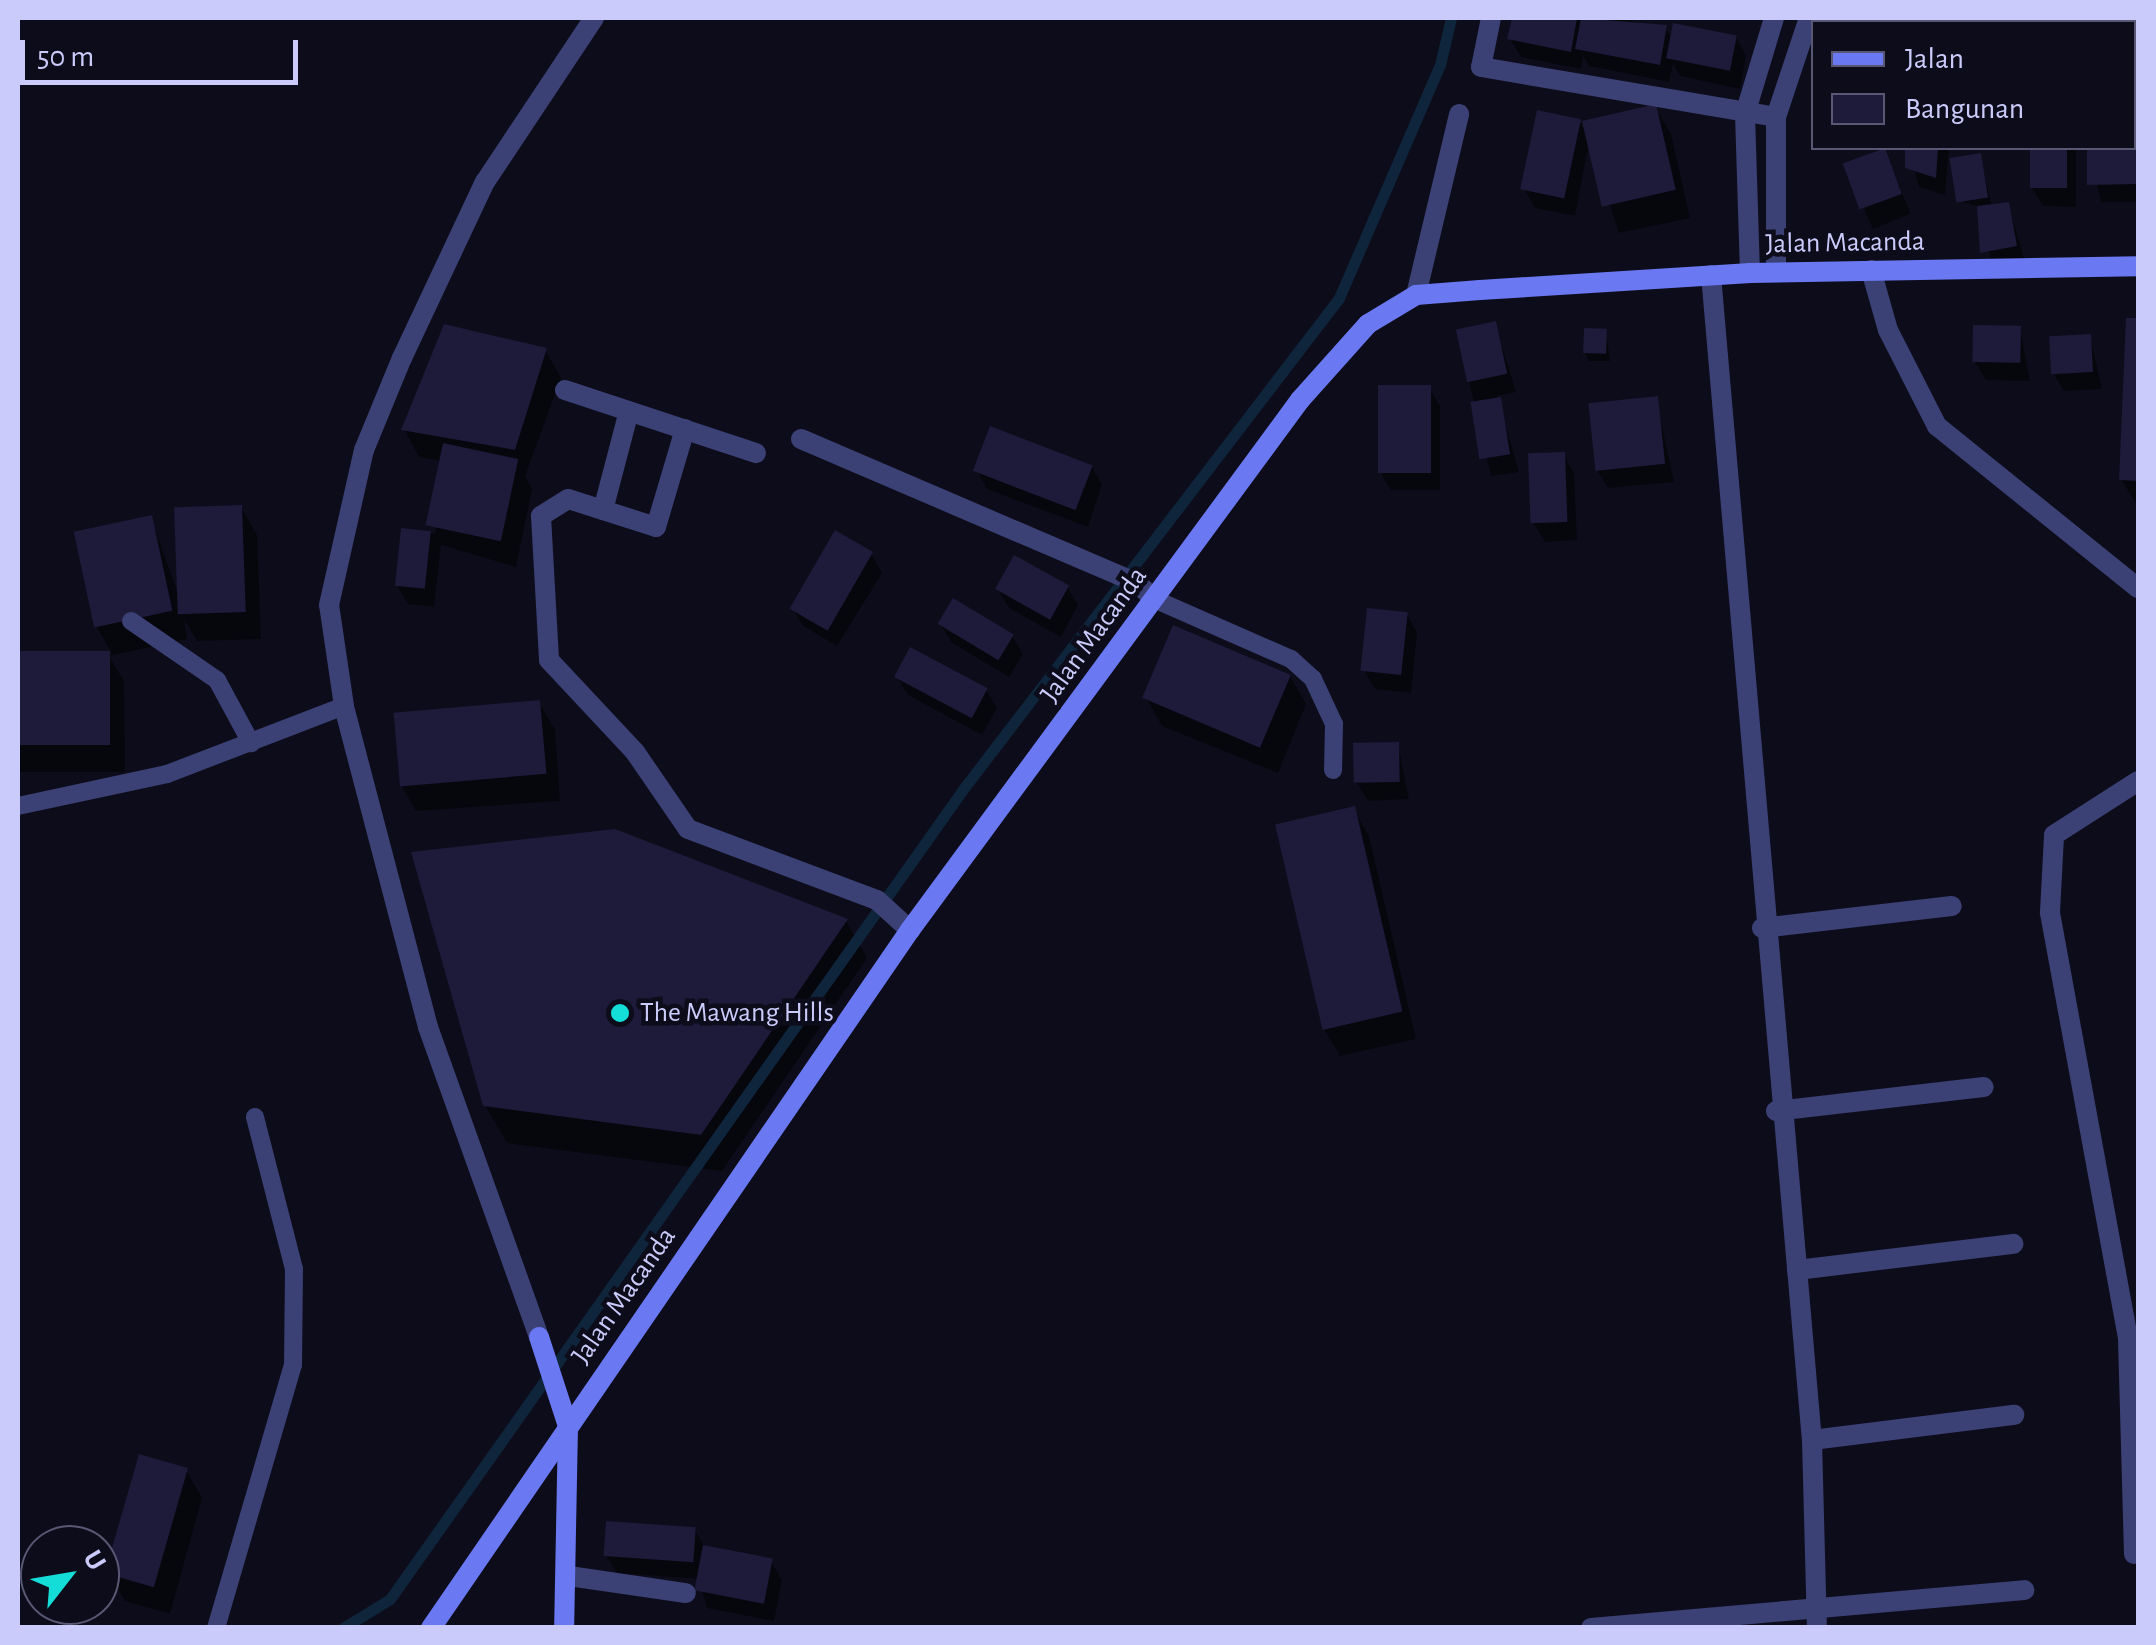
<!DOCTYPE html>
<html>
<head>
<meta charset="utf-8">
<style>
  body { margin:0 }
  #map { position:relative; width:2156px; height:1645px; overflow:hidden; background:#0d0c1a; font-family:"Alegreya Sans",sans-serif }
  div>[style] { position:absolute }
  .shadow>* { inset:0; background:#0007; transform-origin:0 0 }
  .stream>* { height:11px; margin:-5.5px; padding:0 5.5px; transform-origin:5.5px; border-radius:5.5px; background:#0f253c }
  .building>* { inset:0; background:#1d1a3a; transform-origin:0 0 }
  .lane>* { height:18px; margin:-9px; padding:0 9px; transform-origin:9px; border-radius:9px; background:#3b4075 }
  .street>* { height:20px; margin:-10px; padding:0 10px; transform-origin:10px; border-radius:10px; background:#3b4075 }
  .secondary>* { height:20px; margin:-10px; padding:0 10px; transform-origin:10px; border-radius:10px; background:#6a78f2 }
  .dots>* { width:28px; height:28px; translate:-50% -50%; box-sizing:border-box; border:5px solid #0d0c1a; border-radius:50% }
  span { translate:-50% -50%; white-space:nowrap; text-align:center; line-height:1.15; -webkit-text-stroke:9px #0d0c1a; paint-order:stroke }
  .street-label { font-size:28px; color:#cacbfa }
  .poi-label { font-size:28px; color:#cacbfa }
  .left { translate:0 -50%; text-align:left }
  .frame { position:absolute; inset:0; border:20px solid #cacbfa; pointer-events:none }
  .legend { position:absolute; left:1811px; top:20px; width:325px; height:130px; box-sizing:border-box; background:#0d0c1a; border:2px solid #595874; margin:0; padding:12px 18px; list-style:none; font-size:30px; color:#cacbfa }
  .legend li { display:flex; align-items:center; gap:20px; height:50px }
  .legend b { width:50px; border:2px solid #595874 }
  .north { position:absolute; left:20px; top:1525px; width:100px; height:100px; box-sizing:border-box; background:#0d0c1a; border:2px solid #595874; border-radius:50%; rotate:59deg; font-size:28px; font-weight:700; line-height:40px; text-align:center; color:#cacbfa }
  .north::after { content:''; display:block; margin:auto; width:35px; height:45px; background:#14ddd8; clip-path:polygon(50% 0,100% 100%,50% 72%,0 100%) }
  .scale { position:absolute; left:20px; top:40px; width:278px; height:45px; box-sizing:border-box; border:5px solid #cacbfa; border-top:0; padding-left:12px; font-size:30px; line-height:35px; white-space:nowrap; color:#cacbfa; -webkit-text-stroke:8px #0d0c1a; paint-order:stroke }
</style>
</head>
<body>
<div id="map">
  <div class="shadow">
    <div style="clip-path:polygon(1514px 18px,1578px 18px,1582px 25px,1584px 18px,1615px 18px,1665px 27px,1673px 40px,1736px 37px,1746px 56px,1740px 89px,1680px 76px,1673px 64px,1669px 82px,1589px 66px,1583px 56px,1581px 69px,1521px 57px,1510px 39px)"></div>
    <div style="clip-path:polygon(1655px 107px,1671px 134px,1690px 218px,1619px 233px,1589px 142px,1575px 216px,1535px 208px,1524px 189px,1579px 121px,1587px 134px)"></div>
    <div style="clip-path:polygon(2134px 119px,2138px 202px,2101px 202px,2089px 148px,2134px 148px)"></div>
    <div style="left:1883px;top:148px;width:71px;height:41px;rotate:67deg"></div>
    <div style="clip-path:polygon(1908px 148px,1949px 148px,1945px 195px,1919px 187px)"></div>
    <div style="clip-path:polygon(2033px 148px,2076px 148px,2076px 207px,2043px 206px,2032px 188px)"></div>
    <div style="clip-path:polygon(1980px 156px,1992px 207px,2008px 205px,2026px 264px,1993px 270px,1979px 207px,1958px 200px)"></div>
    <div style="clip-path:polygon(2128px 320px,2138px 321px,2138px 507px,2121px 479px)"></div>
    <div style="clip-path:polygon(1495px 324px,1516px 392px,1497px 396px,1519px 472px,1491px 476px,1469px 381px)"></div>
    <div style="clip-path:polygon(2020px 329px,2030px 381px,1986px 380px,1975px 362px)"></div>
    <div style="clip-path:polygon(1606px 331px,1610px 361px,1589px 361px,1584px 352px)"></div>
    <div style="clip-path:polygon(2090px 336px,2102px 389px,2064px 391px,2053px 373px)"></div>
    <div style="clip-path:polygon(545px 350px,561px 378px,525px 476px,532px 489px,516px 567px,441px 545px,434px 607px,408px 604px,397px 585px,403px 530px,435px 534px,442px 461px,419px 457px,404px 429px)"></div>
    <div style="clip-path:polygon(1429px 387px,1440px 406px,1440px 490px,1391px 490px,1380px 472px)"></div>
    <div style="clip-path:polygon(1656px 399px,1674px 482px,1608px 488px,1597px 470px)"></div>
    <div style="clip-path:polygon(1563px 455px,1574px 473px,1577px 540px,1545px 542px,1534px 524px)"></div>
    <div style="clip-path:polygon(1092px 467px,1102px 485px,1088px 527px,987px 489px,977px 471px)"></div>
    <div style="clip-path:polygon(241px 507px,257px 535px,261px 639px,197px 641px,184px 619px,187px 639px,109px 656px,124px 681px,125px 772px,18px 772px,18px 653px,112px 654px,97px 627px,151px 518px,177px 591px)"></div>
    <div style="clip-path:polygon(871px 554px,882px 573px,837px 646px,803px 626px,792px 608px)"></div>
    <div style="clip-path:polygon(1067px 587px,1078px 605px,1061px 637px,1009px 608px,998px 589px)"></div>
    <div style="clip-path:polygon(1407px 614px,1417px 633px,1411px 693px,1375px 689px,1364px 670px)"></div>
    <div style="clip-path:polygon(940px 623px,1012px 636px,1023px 654px,1009px 677px,951px 642px)"></div>
    <div style="clip-path:polygon(1290px 676px,1306px 704px,1278px 773px,1162px 726px,1146px 698px)"></div>
    <div style="clip-path:polygon(897px 677px,986px 690px,997px 708px,982px 735px,908px 695px)"></div>
    <div style="clip-path:polygon(539px 702px,555px 730px,560px 801px,416px 811px,400px 783px)"></div>
    <div style="clip-path:polygon(1398px 745px,1409px 799px,1368px 801px,1357px 783px)"></div>
    <div style="clip-path:polygon(1353px 808px,1369px 836px,1416px 1039px,1340px 1056px,1324px 1029px)"></div>
    <div style="clip-path:polygon(846px 921px,867px 958px,722px 1171px,507px 1143px,485px 1105px)"></div>
    <div style="clip-path:polygon(186px 1470px,202px 1498px,170px 1614px,125px 1601px,109px 1573px)"></div>
    <div style="clip-path:polygon(695px 1530px,705px 1548px,771px 1562px,782px 1580px,774px 1621px,707px 1608px,699px 1579px,617px 1573px,606px 1555px)"></div>
  </div>
  <div class="stream">
    <div style="left:343px;top:1628px;width:55px;rotate:-31.7deg"></div>
    <div style="left:390px;top:1599px;width:994px;rotate:-54.71deg"></div>
    <div style="left:964px;top:788px;width:617px;rotate:-52.57deg"></div>
    <div style="left:1339px;top:298px;width:254px;rotate:-66.6deg"></div>
    <div style="left:1440px;top:65px;width:48px;rotate:-76.8deg"></div>
  </div>
  <div class="building">
    <div style="clip-path:polygon(1512px 18px,1577px 18px,1571px 52px,1507px 39px)"></div>
    <div style="clip-path:polygon(1581px 18px,1667px 25px,1660px 65px,1575px 49px)"></div>
    <div style="left:1673px;top:23px;width:65px;height:36px;rotate:11deg"></div>
    <div style="left:1656px;top:104px;width:88px;height:76px;rotate:77deg"></div>
    <div style="left:1537px;top:110px;width:45px;height:81px;rotate:12deg"></div>
    <div style="clip-path:polygon(2134px 116px,2138px 184px,2087px 185px,2087px 148px,2134px 148px)"></div>
    <div style="left:1885px;top:148px;width:49px;height:45px;rotate:70deg"></div>
    <div style="clip-path:polygon(1905px 148px,1938px 148px,1936px 178px,1905px 168px)"></div>
    <div style="left:2030px;top:148px;width:37px;height:40px"></div>
    <div style="left:1981px;top:153px;width:45px;height:32px;rotate:81deg"></div>
    <div style="clip-path:polygon(2009px 202px,2017px 246px,1980px 253px,1977px 206px)"></div>
    <div style="clip-path:polygon(2126px 318px,2138px 318px,2138px 481px,2119px 480px)"></div>
    <div style="left:1496px;top:321px;width:54px;height:41px;rotate:78deg"></div>
    <div style="clip-path:polygon(444px 324px,547px 348px,515px 450px,401px 430px)"></div>
    <div style="left:1973px;top:325px;width:48px;height:37px;rotate:1deg"></div>
    <div style="left:1584px;top:328px;width:23px;height:25px;rotate:2deg"></div>
    <div style="left:2091px;top:334px;width:38px;height:42px;rotate:87deg"></div>
    <div style="left:1378px;top:385px;width:53px;height:88px"></div>
    <div style="left:1658px;top:396px;width:68px;height:70px;rotate:84deg"></div>
    <div style="left:1501px;top:397px;width:58px;height:31px;rotate:81deg"></div>
    <div style="left:990px;top:426px;width:110px;height:48px;rotate:21deg"></div>
    <div style="left:443px;top:443px;width:77px;height:84px;rotate:12deg"></div>
    <div style="left:1565px;top:452px;width:70px;height:37px;rotate:88deg"></div>
    <div style="left:242px;top:505px;width:107px;height:68px;rotate:88deg"></div>
    <div style="left:152px;top:515px;width:98px;height:80px;rotate:78deg"></div>
    <div style="left:401px;top:528px;width:30px;height:58px;rotate:6deg"></div>
    <div style="left:835px;top:530px;width:44px;height:91px;rotate:30deg"></div>
    <div style="left:1014px;top:555px;width:63px;height:39px;rotate:29deg"></div>
    <div style="left:953px;top:598px;width:71px;height:30px;rotate:31deg"></div>
    <div style="left:1367px;top:608px;width:41px;height:63px;rotate:6deg"></div>
    <div style="left:1173px;top:625px;width:128px;height:79px;rotate:23deg"></div>
    <div style="left:910px;top:647px;width:88px;height:34px;rotate:28deg"></div>
    <div style="left:18px;top:651px;width:92px;height:94px"></div>
    <div style="left:540px;top:700px;width:74px;height:147px;rotate:85deg"></div>
    <div style="left:1399px;top:742px;width:40px;height:46px;rotate:89deg"></div>
    <div style="left:1355px;top:806px;width:211px;height:82px;rotate:77deg"></div>
    <div style="clip-path:polygon(615px 829px,848px 919px,701px 1135px,483px 1106px,411px 852px)"></div>
    <div style="left:139px;top:1454px;width:51px;height:124px;rotate:16deg"></div>
    <div style="left:606px;top:1521px;width:90px;height:35px;rotate:4deg"></div>
    <div style="left:703px;top:1545px;width:71px;height:46px;rotate:11deg"></div>
  </div>
  <div class="lane">
    <div style="left:1154px;top:599px;width:150px;rotate:23.7deg"></div>
    <div style="left:1291px;top:659px;width:30px;rotate:42deg"></div>
    <div style="left:1313px;top:679px;width:50px;rotate:65deg"></div>
    <div style="left:1334px;top:724px;width:46px;rotate:91.2deg"></div>
    <div style="left:131px;top:621px;width:104px;rotate:34.5deg"></div>
    <div style="left:217px;top:680px;width:72px;rotate:61.6deg"></div>
    <div style="left:18px;top:806px;width:152px;rotate:-12.1deg"></div>
    <div style="left:167px;top:774px;width:190px;rotate:-21deg"></div>
    <div style="left:216px;top:1628px;width:274px;rotate:-73.7deg"></div>
    <div style="left:293px;top:1365px;width:96px;rotate:-89.4deg"></div>
    <div style="left:294px;top:1269px;width:157px;rotate:-104.4deg"></div>
  </div>
  <div class="street">
    <div style="left:1491px;top:18px;width:50px;rotate:101.5deg"></div>
    <div style="left:1481px;top:67px;width:299px;rotate:9.6deg"></div>
    <div style="left:1871px;top:270px;width:62px;rotate:74.2deg"></div>
    <div style="left:1888px;top:330px;width:108px;rotate:63deg"></div>
    <div style="left:1937px;top:426px;width:258px;rotate:38.9deg"></div>
    <div style="left:1776px;top:272px;width:155px;rotate:-90deg"></div>
    <div style="left:1776px;top:117px;width:104px;rotate:-71.6deg"></div>
    <div style="left:1750px;top:273px;width:159px;rotate:-91.8deg"></div>
    <div style="left:1745px;top:114px;width:100px;rotate:-73.2deg"></div>
    <div style="left:1711px;top:275px;width:1169px;rotate:85.05deg"></div>
    <div style="left:1812px;top:1440px;width:188px;rotate:88.5deg"></div>
    <div style="left:1416px;top:295px;width:186px;rotate:-76.6deg"></div>
    <div style="left:565px;top:390px;width:201px;rotate:18.3deg"></div>
    <div style="left:685px;top:429px;width:102px;rotate:106.5deg"></div>
    <div style="left:656px;top:527px;width:92px;rotate:-162.3deg"></div>
    <div style="left:568px;top:499px;width:32px;rotate:148deg"></div>
    <div style="left:541px;top:516px;width:144px;rotate:86.8deg"></div>
    <div style="left:549px;top:660px;width:126px;rotate:46.9deg"></div>
    <div style="left:635px;top:752px;width:93px;rotate:55.5deg"></div>
    <div style="left:688px;top:829px;width:202px;rotate:20.6deg"></div>
    <div style="left:877px;top:900px;width:45px;rotate:42.3deg"></div>
    <div style="left:801px;top:439px;width:366px;rotate:23.2deg"></div>
    <div style="left:1137px;top:583px;width:23px;rotate:43deg"></div>
    <div style="left:603px;top:510px;width:102px;rotate:-75.3deg"></div>
    <div style="left:1762px;top:928px;width:191px;rotate:-6.6deg"></div>
    <div style="left:1776px;top:1111px;width:209px;rotate:-6.6deg"></div>
    <div style="left:1797px;top:1270px;width:218px;rotate:-6.9deg"></div>
    <div style="left:539px;top:1337px;width:329px;rotate:-109.7deg"></div>
    <div style="left:428px;top:1027px;width:332px;rotate:-104.7deg"></div>
    <div style="left:344px;top:706px;width:102px;rotate:-98.4deg"></div>
    <div style="left:329px;top:605px;width:159px;rotate:-77.3deg"></div>
    <div style="left:364px;top:450px;width:100px;rotate:-67.6deg"></div>
    <div style="left:402px;top:358px;width:195px;rotate:-64.8deg"></div>
    <div style="left:485px;top:182px;width:197px;rotate:-56.4deg"></div>
    <div style="left:1812px;top:1440px;width:204px;rotate:-7.1deg"></div>
    <div style="left:2134px;top:1554px;width:216px;rotate:-91.6deg"></div>
    <div style="left:2128px;top:1338px;width:433px;rotate:-100.4deg"></div>
    <div style="left:2050px;top:912px;width:77px;rotate:-87deg"></div>
    <div style="left:2054px;top:835px;width:100px;rotate:-32.7deg"></div>
    <div style="left:569px;top:1576px;width:118px;rotate:8.3deg"></div>
    <div style="left:1591px;top:1628px;width:435px;rotate:-5deg"></div>
  </div>
  <div class="secondary">
    <div style="left:539px;top:1337px;width:94px;rotate:72deg"></div>
    <div style="left:568px;top:1426px;width:202px;rotate:91.1deg"></div>
    <div style="left:431px;top:1628px;width:847px;rotate:-55.54deg"></div>
    <div style="left:910px;top:930px;width:658px;rotate:-53.65deg"></div>
    <div style="left:1300px;top:400px;width:102px;rotate:-48.2deg"></div>
    <div style="left:1368px;top:324px;width:56px;rotate:-31.1deg"></div>
    <div style="left:1416px;top:295px;width:64px;rotate:-4.5deg"></div>
    <div style="left:1480px;top:290px;width:271px;rotate:-3.6deg"></div>
    <div style="left:1750px;top:273px;width:388px;rotate:-1deg"></div>
  </div>
  <div class="dots">
    <div style="left:620px;top:1013px;background:#14ddd8"></div>
  </div>
  <div class="street-label">
    <span style="left:1845px;top:243px;rotate:-1deg">Jalan Macanda</span>
    <span style="left:1094px;top:635px;rotate:-54deg">Jalan Macanda</span>
    <span style="left:624px;top:1296px;rotate:-55deg">Jalan Macanda</span>
  </div>
  <div class="poi-label">
    <span class="left" style="left:640px;top:1013px">The Mawang Hills</span>
  </div>
  <div class="frame"></div>
  <ul class="legend">
  <li><b style="height:12px;background:#6a78f2"></b>Jalan</li>
  <li><b style="height:28px;background:#1d1a3a"></b>Bangunan</li>
  </ul>
  <div class="north">U</div>
  <div class="scale">50 m</div>
</div>
</body>
</html>
